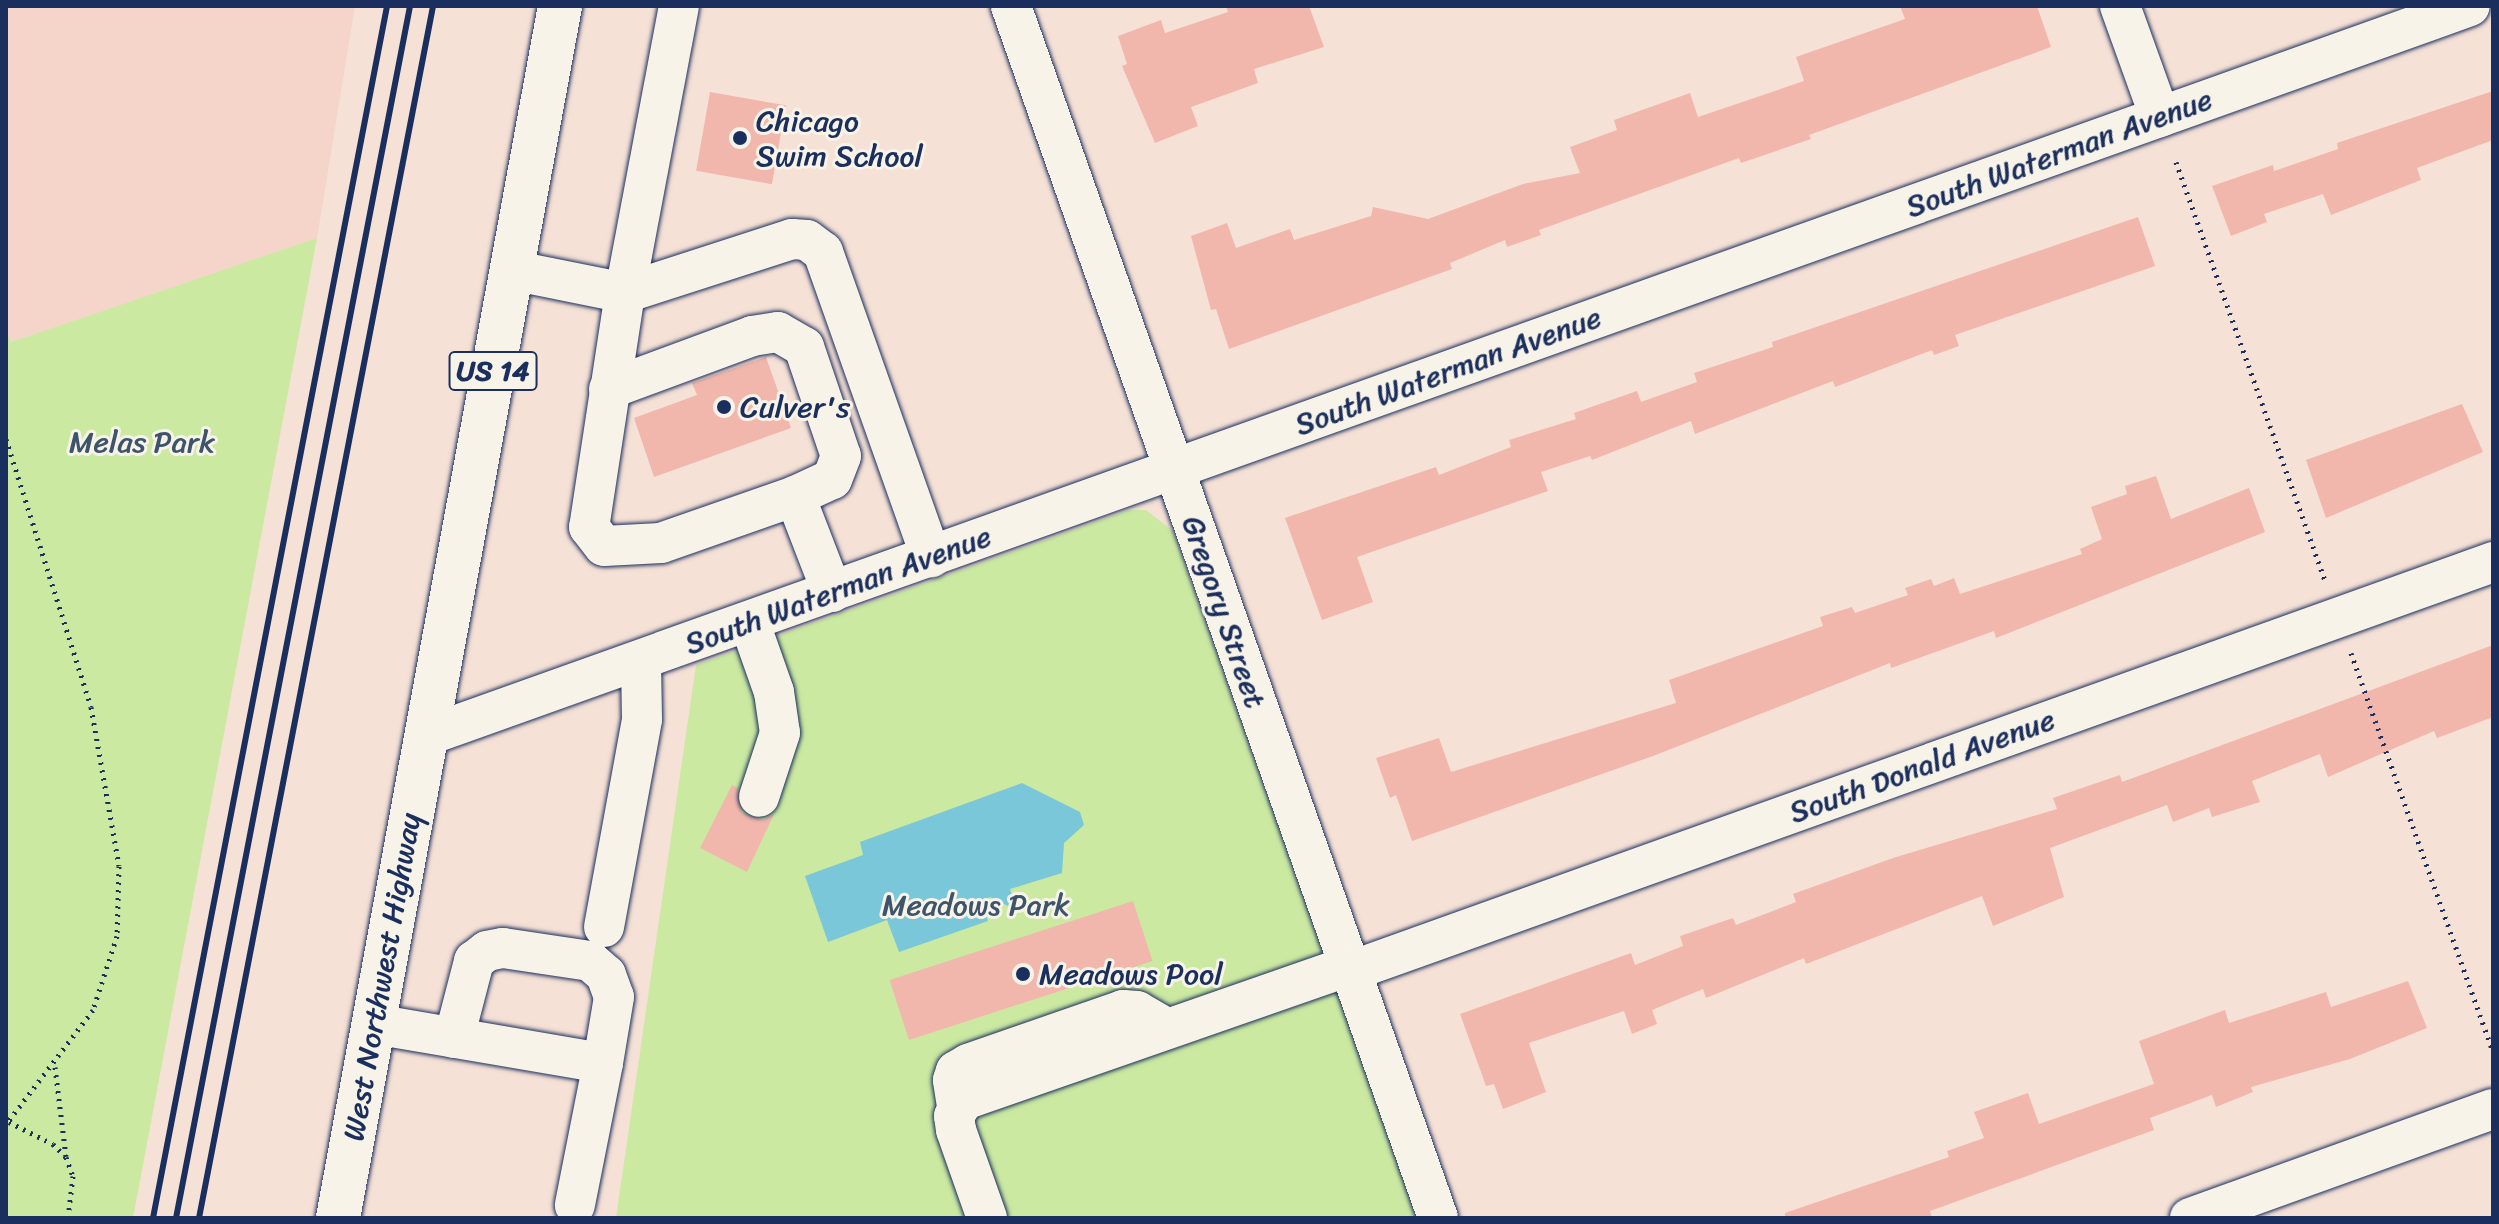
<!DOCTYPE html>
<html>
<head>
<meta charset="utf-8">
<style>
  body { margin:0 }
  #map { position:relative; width:2499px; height:1224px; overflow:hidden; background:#f6e1d6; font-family:Sriracha,sans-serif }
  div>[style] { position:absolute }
  .built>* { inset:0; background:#f5d4c9 }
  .green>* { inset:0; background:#cbe9a1 }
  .water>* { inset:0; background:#7ac7d9 }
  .building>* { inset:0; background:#f2b7ac; transform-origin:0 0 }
  .path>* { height:5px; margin-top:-2.5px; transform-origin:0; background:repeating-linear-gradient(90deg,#1b2f5e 0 2px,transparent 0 8px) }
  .roads { filter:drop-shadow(0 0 2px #1b2f5e) drop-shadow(0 0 2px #1b2f5e) }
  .minor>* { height:40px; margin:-20px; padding:0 20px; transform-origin:20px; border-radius:20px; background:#f7f3e8 }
  .major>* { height:44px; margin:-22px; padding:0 22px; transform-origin:22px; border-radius:22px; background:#f7f3e8 }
  .rail>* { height:6px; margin:-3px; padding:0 3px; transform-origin:3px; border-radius:3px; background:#1b2f5e }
  .dots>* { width:22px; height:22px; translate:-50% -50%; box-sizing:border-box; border:4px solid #f7f3e8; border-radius:50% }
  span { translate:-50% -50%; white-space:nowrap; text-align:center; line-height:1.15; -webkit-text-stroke:6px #f7f3e8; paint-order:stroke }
  .shield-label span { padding:2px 6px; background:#f7f3e8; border:2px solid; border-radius:6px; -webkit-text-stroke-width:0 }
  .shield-label { font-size:28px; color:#1b2f5e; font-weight:700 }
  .poi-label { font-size:30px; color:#1b2f5e }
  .left { translate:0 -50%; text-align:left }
  .street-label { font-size:30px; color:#1b2f5e }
  .park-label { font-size:30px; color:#3e546b }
  .frame { position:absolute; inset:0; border:8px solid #1b2f5e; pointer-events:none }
</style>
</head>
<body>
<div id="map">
  <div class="built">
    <div style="clip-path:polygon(6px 6px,355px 6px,317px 238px,11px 342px,6px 330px)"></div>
  </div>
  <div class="green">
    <div style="clip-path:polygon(317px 238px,133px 1218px,6px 1218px,6px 330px,11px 342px)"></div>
    <div style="clip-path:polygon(1129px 510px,1146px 510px,1173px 531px,1418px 1218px,616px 1218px,696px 665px)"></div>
  </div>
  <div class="water">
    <div style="clip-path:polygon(1022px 783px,1080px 812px,1084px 825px,1064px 843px,1062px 873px,1010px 889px,1014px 901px,1010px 907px,990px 897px,982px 902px,988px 921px,899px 952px,887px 920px,828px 942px,805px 876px,863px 855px,860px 842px)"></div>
  </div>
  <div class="building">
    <div style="clip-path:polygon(1226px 6px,1309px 6px,1324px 47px,1254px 69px,1258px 83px,1191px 107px,1198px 126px,1155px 143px,1122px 66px,1127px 64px,1118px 36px,1161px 20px,1165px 33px,1228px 12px)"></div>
    <div style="clip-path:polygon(1900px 6px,2037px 6px,2051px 47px,1809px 135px,1811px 139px,1741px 163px,1739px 158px,1539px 230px,1541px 235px,1507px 247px,1505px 240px,1450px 263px,1452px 269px,1229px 349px,1216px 309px,1211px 310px,1191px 236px,1227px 223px,1236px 248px,1290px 229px,1294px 240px,1371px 216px,1373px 207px,1428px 219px,1523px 184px,1580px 173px,1570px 147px,1617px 130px,1614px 120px,1690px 93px,1698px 117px,1804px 81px,1796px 57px,1905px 19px)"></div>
    <div style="clip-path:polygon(2493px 91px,2493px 140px,2417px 168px,2421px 180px,2331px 215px,2323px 194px,2264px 214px,2267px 222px,2231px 236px,2212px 186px,2273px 165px,2274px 171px,2338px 149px,2337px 143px)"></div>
    <div style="left:710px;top:92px;width:77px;height:80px;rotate:10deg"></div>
    <div style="clip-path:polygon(2138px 217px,2155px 266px,1955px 335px,1959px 346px,1934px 355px,1932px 350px,1835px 387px,1833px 381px,1695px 434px,1691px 421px,1592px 460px,1590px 456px,1541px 472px,1548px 491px,1357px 557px,1373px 602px,1322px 620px,1285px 518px,1436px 467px,1439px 475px,1511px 447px,1509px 440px,1576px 419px,1574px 413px,1637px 391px,1641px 402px,1697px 382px,1694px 373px,1773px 347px,1772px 342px)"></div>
    <div style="clip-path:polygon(766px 357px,791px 428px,654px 477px,634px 418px,697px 395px,692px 383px)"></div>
    <div style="clip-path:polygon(2462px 404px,2483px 452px,2326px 518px,2306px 460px)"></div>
    <div style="clip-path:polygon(2156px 476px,2171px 519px,2249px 488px,2265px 532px,1996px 638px,1994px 631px,1891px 668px,1890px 663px,1653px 756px,1412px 841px,1396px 795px,1390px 798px,1376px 758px,1439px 738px,1451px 772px,1676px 703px,1669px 680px,1823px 626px,1820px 617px,1852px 607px,1855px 613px,1908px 595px,1905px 588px,1931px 579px,1934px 586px,1954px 578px,1960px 594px,2082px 554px,2080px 549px,2102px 539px,2091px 507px,2127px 494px,2125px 486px)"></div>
    <div style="clip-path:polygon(2493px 645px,2493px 717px,2437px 738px,2434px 731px,2328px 777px,2320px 754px,2252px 781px,2260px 802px,2212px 817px,2209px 808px,2173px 822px,2167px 805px,2050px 848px,2064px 897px,1993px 926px,1982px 896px,1806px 964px,1804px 958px,1706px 998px,1703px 989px,1652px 1010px,1657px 1024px,1632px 1034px,1624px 1011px,1529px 1043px,1546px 1092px,1503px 1109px,1494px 1084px,1486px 1086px,1460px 1014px,1631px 953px,1635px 965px,1683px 946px,1680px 936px,1733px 918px,1736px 925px,1796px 902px,1793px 894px,1893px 858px,2057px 809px,2053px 798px,2120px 775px,2122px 782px)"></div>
    <div style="clip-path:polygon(732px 785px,738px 788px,742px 813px,763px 820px,774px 814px,747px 872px,700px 848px)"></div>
    <div style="left:1133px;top:901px;width:63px;height:256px;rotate:72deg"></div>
    <div style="clip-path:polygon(2408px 981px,2427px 1028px,2350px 1059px,2251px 1087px,2253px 1092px,2216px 1107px,2212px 1095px,2150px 1118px,2154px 1130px,1930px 1211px,1932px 1218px,1785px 1218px,1785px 1213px,1949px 1157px,1947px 1151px,1984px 1138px,1974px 1112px,2028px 1093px,2039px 1124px,2154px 1084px,2139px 1041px,2225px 1010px,2229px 1023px,2326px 992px,2331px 1007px)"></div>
  </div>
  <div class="path">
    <div style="left:2176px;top:162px;width:447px;rotate:70.4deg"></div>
    <div style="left:6px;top:439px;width:281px;rotate:72.4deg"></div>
    <div style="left:91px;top:707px;width:161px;rotate:80deg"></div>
    <div style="left:119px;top:866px;width:70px;rotate:91.6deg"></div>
    <div style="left:117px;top:936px;width:78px;rotate:108deg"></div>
    <div style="left:93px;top:1010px;width:143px;rotate:127.3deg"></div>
    <div style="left:2351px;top:653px;width:423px;rotate:70.4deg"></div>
    <div style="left:55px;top:1067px;width:90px;rotate:83deg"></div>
    <div style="left:9px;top:1122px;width:49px;rotate:26.6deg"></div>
    <div style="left:53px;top:1144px;width:18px;rotate:45deg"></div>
    <div style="left:66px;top:1157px;width:20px;rotate:70deg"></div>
    <div style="left:73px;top:1176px;width:42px;rotate:96.8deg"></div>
  </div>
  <div class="roads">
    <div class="minor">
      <div style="left:679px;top:6px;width:292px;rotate:100.7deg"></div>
      <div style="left:625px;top:293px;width:237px;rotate:98.7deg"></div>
      <div style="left:589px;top:527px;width:24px;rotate:52deg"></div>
      <div style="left:604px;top:546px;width:57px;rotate:-3deg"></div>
      <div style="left:661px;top:543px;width:142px;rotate:-19.3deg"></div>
      <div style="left:795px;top:496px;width:103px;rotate:68.9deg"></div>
      <div style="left:1011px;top:6px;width:1285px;rotate:70.59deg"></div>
      <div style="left:2120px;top:6px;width:118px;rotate:70.2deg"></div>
      <div style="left:511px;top:270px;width:116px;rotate:11.4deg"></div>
      <div style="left:625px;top:293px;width:176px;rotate:-17.9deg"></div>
      <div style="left:792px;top:239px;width:15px;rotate:4deg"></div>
      <div style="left:807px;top:240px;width:20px;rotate:37deg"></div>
      <div style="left:823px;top:252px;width:324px;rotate:70.5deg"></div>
      <div style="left:609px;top:389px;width:153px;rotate:-20.3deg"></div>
      <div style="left:752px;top:336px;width:26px;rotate:-9deg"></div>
      <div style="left:778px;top:332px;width:30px;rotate:30deg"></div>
      <div style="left:804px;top:347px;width:115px;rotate:71.3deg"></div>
      <div style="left:841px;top:456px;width:25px;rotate:111deg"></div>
      <div style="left:832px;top:479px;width:41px;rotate:155.3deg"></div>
      <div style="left:749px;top:621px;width:75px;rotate:70.6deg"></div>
      <div style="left:774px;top:692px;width:41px;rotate:81.7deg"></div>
      <div style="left:780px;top:733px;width:67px;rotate:108.2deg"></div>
      <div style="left:426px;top:736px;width:2170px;rotate:-19.65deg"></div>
      <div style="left:604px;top:927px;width:211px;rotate:-79.6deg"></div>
      <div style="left:642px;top:719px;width:59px;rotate:-91deg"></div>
      <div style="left:1351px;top:971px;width:1213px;rotate:-19.7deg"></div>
      <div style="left:374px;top:1024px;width:232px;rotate:9.7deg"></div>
      <div style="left:603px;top:1063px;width:145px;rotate:101.2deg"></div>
      <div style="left:454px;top:1038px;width:80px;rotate:-75.4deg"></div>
      <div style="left:474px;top:961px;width:16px;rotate:-38deg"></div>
      <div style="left:487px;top:951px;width:16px;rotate:-11deg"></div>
      <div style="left:503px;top:948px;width:88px;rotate:8.5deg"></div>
      <div style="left:590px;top:961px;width:21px;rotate:41deg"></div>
      <div style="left:606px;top:975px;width:23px;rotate:70deg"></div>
      <div style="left:614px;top:997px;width:67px;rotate:99.5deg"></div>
      <div style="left:957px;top:1106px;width:26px;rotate:-99deg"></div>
      <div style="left:953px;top:1080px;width:9px;rotate:-72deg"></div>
      <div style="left:956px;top:1071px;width:14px;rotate:-30deg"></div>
      <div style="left:968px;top:1064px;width:164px;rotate:-19.2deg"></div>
      <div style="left:1123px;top:1010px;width:14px;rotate:4deg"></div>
      <div style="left:1137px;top:1011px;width:34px;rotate:30deg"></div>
      <div style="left:987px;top:1218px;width:93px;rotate:-109.4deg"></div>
      <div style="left:956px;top:1130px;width:14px;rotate:-98deg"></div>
      <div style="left:954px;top:1116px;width:19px;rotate:-58deg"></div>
      <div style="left:964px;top:1100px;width:408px;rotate:-19.2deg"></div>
      <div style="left:2190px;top:1218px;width:322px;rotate:-19.8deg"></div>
    </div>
    <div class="major">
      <div style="left:338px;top:1218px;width:1232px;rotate:-79.62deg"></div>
    </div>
  </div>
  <div class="rail">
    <div style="left:153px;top:1218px;width:1234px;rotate:-79.07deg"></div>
    <div style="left:176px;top:1218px;width:1234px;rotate:-79.07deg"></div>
    <div style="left:199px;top:1218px;width:1234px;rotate:-79.07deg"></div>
  </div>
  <div class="dots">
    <div style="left:740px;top:138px;background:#1b2f5e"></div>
    <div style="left:724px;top:407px;background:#1b2f5e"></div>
    <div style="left:1023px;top:974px;background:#1b2f5e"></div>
  </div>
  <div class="shield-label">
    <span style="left:493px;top:371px">US 14</span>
  </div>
  <div class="poi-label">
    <span class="left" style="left:756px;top:138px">Chicago<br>Swim School</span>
    <span class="left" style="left:740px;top:407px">Culver's</span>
    <span class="left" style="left:1039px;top:974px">Meadows Pool</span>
  </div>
  <div class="street-label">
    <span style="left:2059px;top:153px;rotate:-20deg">South Waterman Avenue</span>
    <span style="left:1448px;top:371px;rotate:-20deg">South Waterman Avenue</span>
    <span style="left:838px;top:590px;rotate:-20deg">South Waterman Avenue</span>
    <span style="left:1224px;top:612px;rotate:71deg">Gregory Street</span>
    <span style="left:1922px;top:766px;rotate:-20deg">South Donald Avenue</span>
    <span style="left:382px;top:977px;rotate:-80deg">West Northwest Highway</span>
  </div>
  <div class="park-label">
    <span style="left:142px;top:442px">Melas Park</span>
    <span style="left:976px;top:905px">Meadows Park</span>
  </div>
  <div class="frame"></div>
</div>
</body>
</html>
